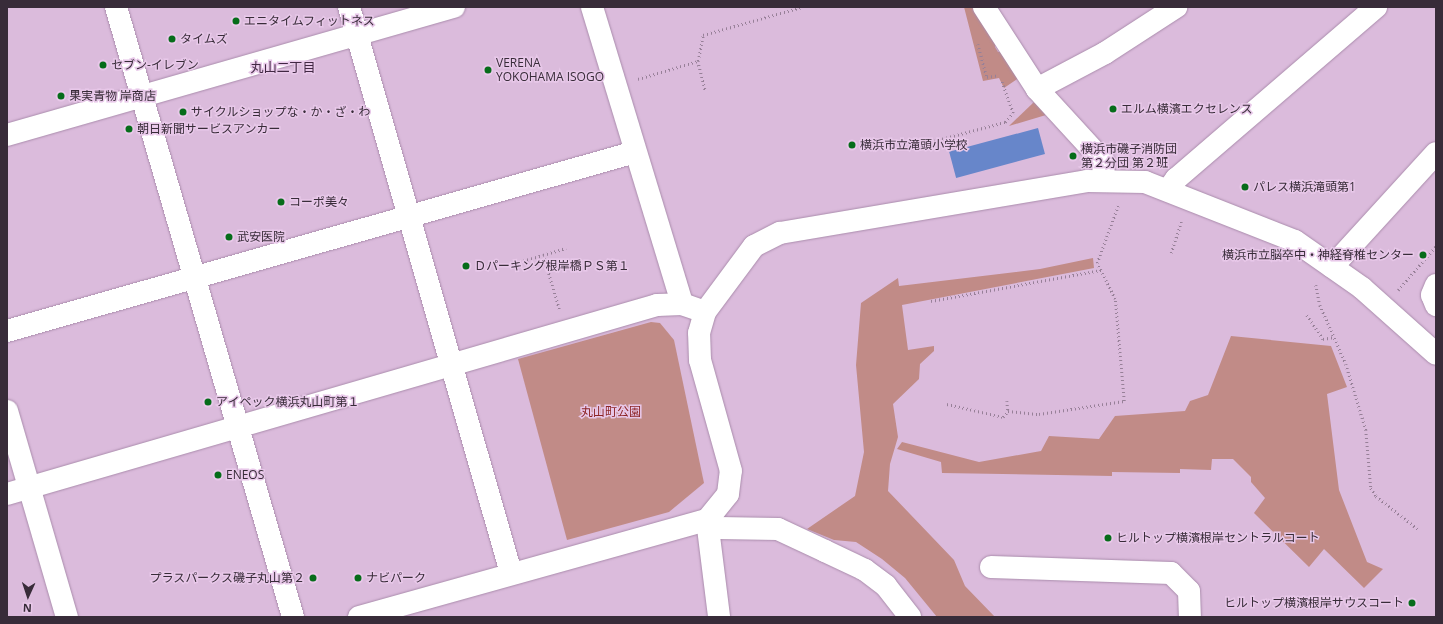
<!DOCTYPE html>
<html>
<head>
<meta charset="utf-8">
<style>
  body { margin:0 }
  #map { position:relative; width:1443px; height:624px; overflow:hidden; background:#dbbbdc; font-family:"Open Sans","Noto Sans JP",sans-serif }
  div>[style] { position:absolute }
  .green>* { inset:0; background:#c18b87 }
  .water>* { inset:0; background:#6786ca; transform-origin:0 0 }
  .path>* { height:2.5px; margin-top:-1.25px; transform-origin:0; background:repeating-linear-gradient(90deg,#978098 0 1px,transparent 0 4px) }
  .roads { filter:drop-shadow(0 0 1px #aa8cac) drop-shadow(0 0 1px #aa8cac) }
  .minor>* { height:22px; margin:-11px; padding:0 11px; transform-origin:11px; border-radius:11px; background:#fff }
  .dots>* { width:11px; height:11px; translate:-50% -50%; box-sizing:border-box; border:2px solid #e8c8e9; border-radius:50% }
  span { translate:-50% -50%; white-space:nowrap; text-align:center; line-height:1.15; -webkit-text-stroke:3px #e8c8e9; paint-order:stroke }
  .poi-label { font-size:12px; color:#382c39 }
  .left { translate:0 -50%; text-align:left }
  .right { translate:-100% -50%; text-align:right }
  .park-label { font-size:12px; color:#8b2425 }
  .neighbourhood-label { font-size:13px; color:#412843 }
  .frame { position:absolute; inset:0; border:8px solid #382c39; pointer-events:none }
  .north { position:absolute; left:8px; top:576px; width:40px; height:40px; -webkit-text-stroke:3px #e8c8e9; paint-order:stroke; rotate:183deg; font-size:11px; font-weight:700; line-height:16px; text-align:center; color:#382c39 }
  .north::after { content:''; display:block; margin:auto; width:14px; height:18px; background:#382c39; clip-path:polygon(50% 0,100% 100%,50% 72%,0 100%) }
</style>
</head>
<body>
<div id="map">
  <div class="green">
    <div style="clip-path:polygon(964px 7px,978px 7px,997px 40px,995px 47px,998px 52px,1006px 52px,1020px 77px,1004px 88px,999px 78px,983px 81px)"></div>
    <div style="clip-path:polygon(1034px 102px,1046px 115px,1009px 126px)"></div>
    <div style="clip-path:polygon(1093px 258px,1094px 268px,902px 305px,908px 350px,934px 346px,934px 351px,920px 364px,919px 379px,893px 404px,898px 437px,890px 464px,888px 491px,954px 560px,965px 586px,995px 617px,937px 617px,905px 578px,882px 559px,856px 542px,834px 540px,807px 529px,855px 496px,864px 452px,856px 365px,861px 303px,898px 278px,899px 286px,1040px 269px)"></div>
    <div style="clip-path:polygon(651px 322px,660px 323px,674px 340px,704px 483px,669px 512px,567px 540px,518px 359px)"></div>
    <div style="clip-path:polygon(1231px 336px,1331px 346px,1347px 387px,1327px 394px,1339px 490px,1367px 562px,1383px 569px,1364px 588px,1324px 549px,1309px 567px,1254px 513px,1265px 498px,1251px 482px,1251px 477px,1233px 459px,1212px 459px,1211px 470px,1180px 469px,1180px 473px,1112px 472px,1112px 476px,942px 473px,941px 462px,897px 449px,902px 442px,979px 462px,1041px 451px,1049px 436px,1099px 439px,1115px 416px,1185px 411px,1190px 401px,1208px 395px)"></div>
  </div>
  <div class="water">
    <div style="left:1038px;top:128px;width:27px;height:92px;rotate:75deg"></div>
  </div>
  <div class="path">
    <div style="left:978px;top:44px;width:34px;rotate:75deg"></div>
    <div style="left:987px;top:77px;width:12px;rotate:-9deg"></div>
    <div style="left:698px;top:61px;width:30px;rotate:76deg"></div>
    <div style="left:638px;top:79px;width:63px;rotate:-16.7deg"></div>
    <div style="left:698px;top:61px;width:26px;rotate:-79deg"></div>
    <div style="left:703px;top:35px;width:103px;rotate:-15.8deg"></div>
    <div style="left:919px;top:145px;width:89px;rotate:-15deg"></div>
    <div style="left:1005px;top:122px;width:12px;rotate:-48deg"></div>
    <div style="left:1013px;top:113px;width:35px;rotate:-110deg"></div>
    <div style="left:1171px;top:253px;width:33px;rotate:-72deg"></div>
    <div style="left:508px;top:265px;width:36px;rotate:-16deg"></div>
    <div style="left:1316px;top:285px;width:20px;rotate:79deg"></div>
    <div style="left:1320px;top:305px;width:64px;rotate:66.2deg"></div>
    <div style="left:1346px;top:364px;width:69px;rotate:73.1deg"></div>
    <div style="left:1366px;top:430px;width:58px;rotate:85.1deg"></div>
    <div style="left:1371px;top:488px;width:9px;rotate:58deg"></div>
    <div style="left:1376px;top:496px;width:53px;rotate:38.2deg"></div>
    <div style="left:1398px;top:290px;width:58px;rotate:-49.2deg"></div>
    <div style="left:931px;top:301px;width:173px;rotate:-10.3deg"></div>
    <div style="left:559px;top:309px;width:56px;rotate:-106.5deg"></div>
    <div style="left:543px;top:255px;width:24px;rotate:-17deg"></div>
    <div style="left:1307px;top:315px;width:29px;rotate:56deg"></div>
    <div style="left:1323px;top:339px;width:11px;rotate:-10deg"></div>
    <div style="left:1007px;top:401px;width:10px;rotate:84deg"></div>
    <div style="left:947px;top:404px;width:57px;rotate:13.1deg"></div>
    <div style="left:1003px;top:417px;width:8px;rotate:-50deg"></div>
    <div style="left:1008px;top:411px;width:31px;rotate:6deg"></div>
    <div style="left:1039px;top:414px;width:86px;rotate:-8.7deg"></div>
    <div style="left:1124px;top:401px;width:102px;rotate:-95deg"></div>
    <div style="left:1115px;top:299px;width:40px;rotate:-116.6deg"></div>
    <div style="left:1097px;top:263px;width:61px;rotate:-69.8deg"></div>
  </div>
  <div class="roads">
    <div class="minor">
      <div style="left:116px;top:7px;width:635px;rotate:73.82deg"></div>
      <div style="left:349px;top:7px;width:589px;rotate:74.03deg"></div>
      <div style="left:592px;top:7px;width:310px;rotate:73.1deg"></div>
      <div style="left:984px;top:7px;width:98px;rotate:57.1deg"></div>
      <div style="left:1037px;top:89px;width:98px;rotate:47.5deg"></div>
      <div style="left:1103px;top:161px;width:18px;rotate:87deg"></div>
      <div style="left:1037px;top:89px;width:77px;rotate:-27.9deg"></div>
      <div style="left:1105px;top:53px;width:85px;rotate:-32.9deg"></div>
      <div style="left:7px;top:135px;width:465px;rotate:-16deg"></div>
      <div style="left:1168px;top:190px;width:14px;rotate:-54deg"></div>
      <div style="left:1176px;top:179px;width:264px;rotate:-40.7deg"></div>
      <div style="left:1332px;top:267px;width:154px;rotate:-47.6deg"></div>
      <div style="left:1436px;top:285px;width:11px;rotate:112deg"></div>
      <div style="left:1432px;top:295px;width:11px;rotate:68deg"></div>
      <div style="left:7px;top:331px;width:653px;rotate:-15.91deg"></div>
      <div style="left:7px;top:411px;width:215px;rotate:73.8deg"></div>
      <div style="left:7px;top:494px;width:677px;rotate:-16.21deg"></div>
      <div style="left:657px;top:305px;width:25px;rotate:-2deg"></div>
      <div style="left:682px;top:304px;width:24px;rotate:19deg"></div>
      <div style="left:707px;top:520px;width:14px;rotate:36deg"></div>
      <div style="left:718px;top:528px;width:60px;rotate:1deg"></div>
      <div style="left:778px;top:529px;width:52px;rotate:25.1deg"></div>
      <div style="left:825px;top:551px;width:44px;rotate:25.4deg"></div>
      <div style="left:865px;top:570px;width:26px;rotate:37deg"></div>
      <div style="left:886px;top:586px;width:39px;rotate:52deg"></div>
      <div style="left:707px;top:520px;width:98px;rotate:82.9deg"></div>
      <div style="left:991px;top:567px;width:180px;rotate:1.9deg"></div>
      <div style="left:1171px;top:573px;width:25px;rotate:45deg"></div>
      <div style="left:1189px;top:591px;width:26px;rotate:88deg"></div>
      <div style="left:359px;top:617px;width:361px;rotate:-15.6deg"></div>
      <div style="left:707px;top:520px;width:33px;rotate:-51deg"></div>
      <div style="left:728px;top:494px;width:23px;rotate:-83deg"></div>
      <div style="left:731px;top:471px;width:115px;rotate:-105.6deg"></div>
      <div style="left:700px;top:360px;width:27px;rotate:-92deg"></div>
      <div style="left:699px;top:333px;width:22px;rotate:-74deg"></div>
      <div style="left:705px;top:312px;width:82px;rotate:-53.4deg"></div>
      <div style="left:754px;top:246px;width:29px;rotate:-27deg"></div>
      <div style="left:780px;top:233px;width:311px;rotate:-9.6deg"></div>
      <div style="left:1087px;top:181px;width:58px;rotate:1deg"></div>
      <div style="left:1145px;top:182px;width:161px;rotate:21.5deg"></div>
      <div style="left:1295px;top:241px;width:82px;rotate:35deg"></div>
      <div style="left:1362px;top:288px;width:99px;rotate:41.7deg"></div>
    </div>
  </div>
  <div class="dots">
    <div style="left:236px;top:21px;background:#066c1a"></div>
    <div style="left:172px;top:39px;background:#066c1a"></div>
    <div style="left:103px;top:65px;background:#066c1a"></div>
    <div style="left:488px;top:70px;background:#066c1a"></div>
    <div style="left:61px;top:96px;background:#066c1a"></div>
    <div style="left:1113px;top:109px;background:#066c1a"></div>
    <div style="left:183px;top:112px;background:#066c1a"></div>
    <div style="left:129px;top:129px;background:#066c1a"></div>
    <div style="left:852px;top:145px;background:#066c1a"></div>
    <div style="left:1073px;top:156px;background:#066c1a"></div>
    <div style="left:1245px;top:187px;background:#066c1a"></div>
    <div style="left:281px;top:202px;background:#066c1a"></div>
    <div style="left:229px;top:237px;background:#066c1a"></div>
    <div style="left:1423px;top:255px;background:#066c1a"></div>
    <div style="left:466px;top:266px;background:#066c1a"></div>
    <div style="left:208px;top:402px;background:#066c1a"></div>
    <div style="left:218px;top:475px;background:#066c1a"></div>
    <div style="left:1108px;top:538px;background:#066c1a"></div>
    <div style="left:313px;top:578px;background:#066c1a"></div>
    <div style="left:358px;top:578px;background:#066c1a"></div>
    <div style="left:1412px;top:603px;background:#066c1a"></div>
  </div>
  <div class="poi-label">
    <span class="left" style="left:244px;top:21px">エニタイムフィットネス</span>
    <span class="left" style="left:180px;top:39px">タイムズ</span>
    <span class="left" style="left:496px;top:70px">VERENA<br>YOKOHAMA ISOGO</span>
    <span class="left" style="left:111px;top:65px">セブン-イレブン</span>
    <span class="left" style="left:69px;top:96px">果実青物 岸商店</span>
    <span class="left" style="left:1121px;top:109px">エルム横濱エクセレンス</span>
    <span class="left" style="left:191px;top:112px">サイクルショップな・か・ざ・わ</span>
    <span class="left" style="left:137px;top:129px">朝日新聞サービスアンカー</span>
    <span class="left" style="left:860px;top:145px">横浜市立滝頭小学校</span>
    <span class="left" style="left:1081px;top:156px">横浜市磯子消防団<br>第２分団 第２班</span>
    <span class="left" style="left:1253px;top:187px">パレス横浜滝頭第1</span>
    <span class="left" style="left:289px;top:202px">コーポ美々</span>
    <span class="left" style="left:237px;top:237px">武安医院</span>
    <span class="right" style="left:1414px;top:255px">横浜市立脳卒中・神経脊椎センター</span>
    <span class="left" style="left:474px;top:266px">Ｄパーキング根岸橋ＰＳ第１</span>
    <span class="left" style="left:216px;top:402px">アイペック横浜丸山町第１</span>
    <span class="left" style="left:226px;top:475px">ENEOS</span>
    <span class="left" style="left:1116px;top:538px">ヒルトップ横濱根岸セントラルコート</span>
    <span class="right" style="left:305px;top:578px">プラスパークス磯子丸山第２</span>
    <span class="left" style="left:366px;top:578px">ナビパーク</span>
    <span class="right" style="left:1404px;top:603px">ヒルトップ横濱根岸サウスコート</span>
  </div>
  <div class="park-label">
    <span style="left:611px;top:412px">丸山町公園</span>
  </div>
  <div class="neighbourhood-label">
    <span style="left:283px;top:67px">丸山二丁目</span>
  </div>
  <div class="frame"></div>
  <div class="north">N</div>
</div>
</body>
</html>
